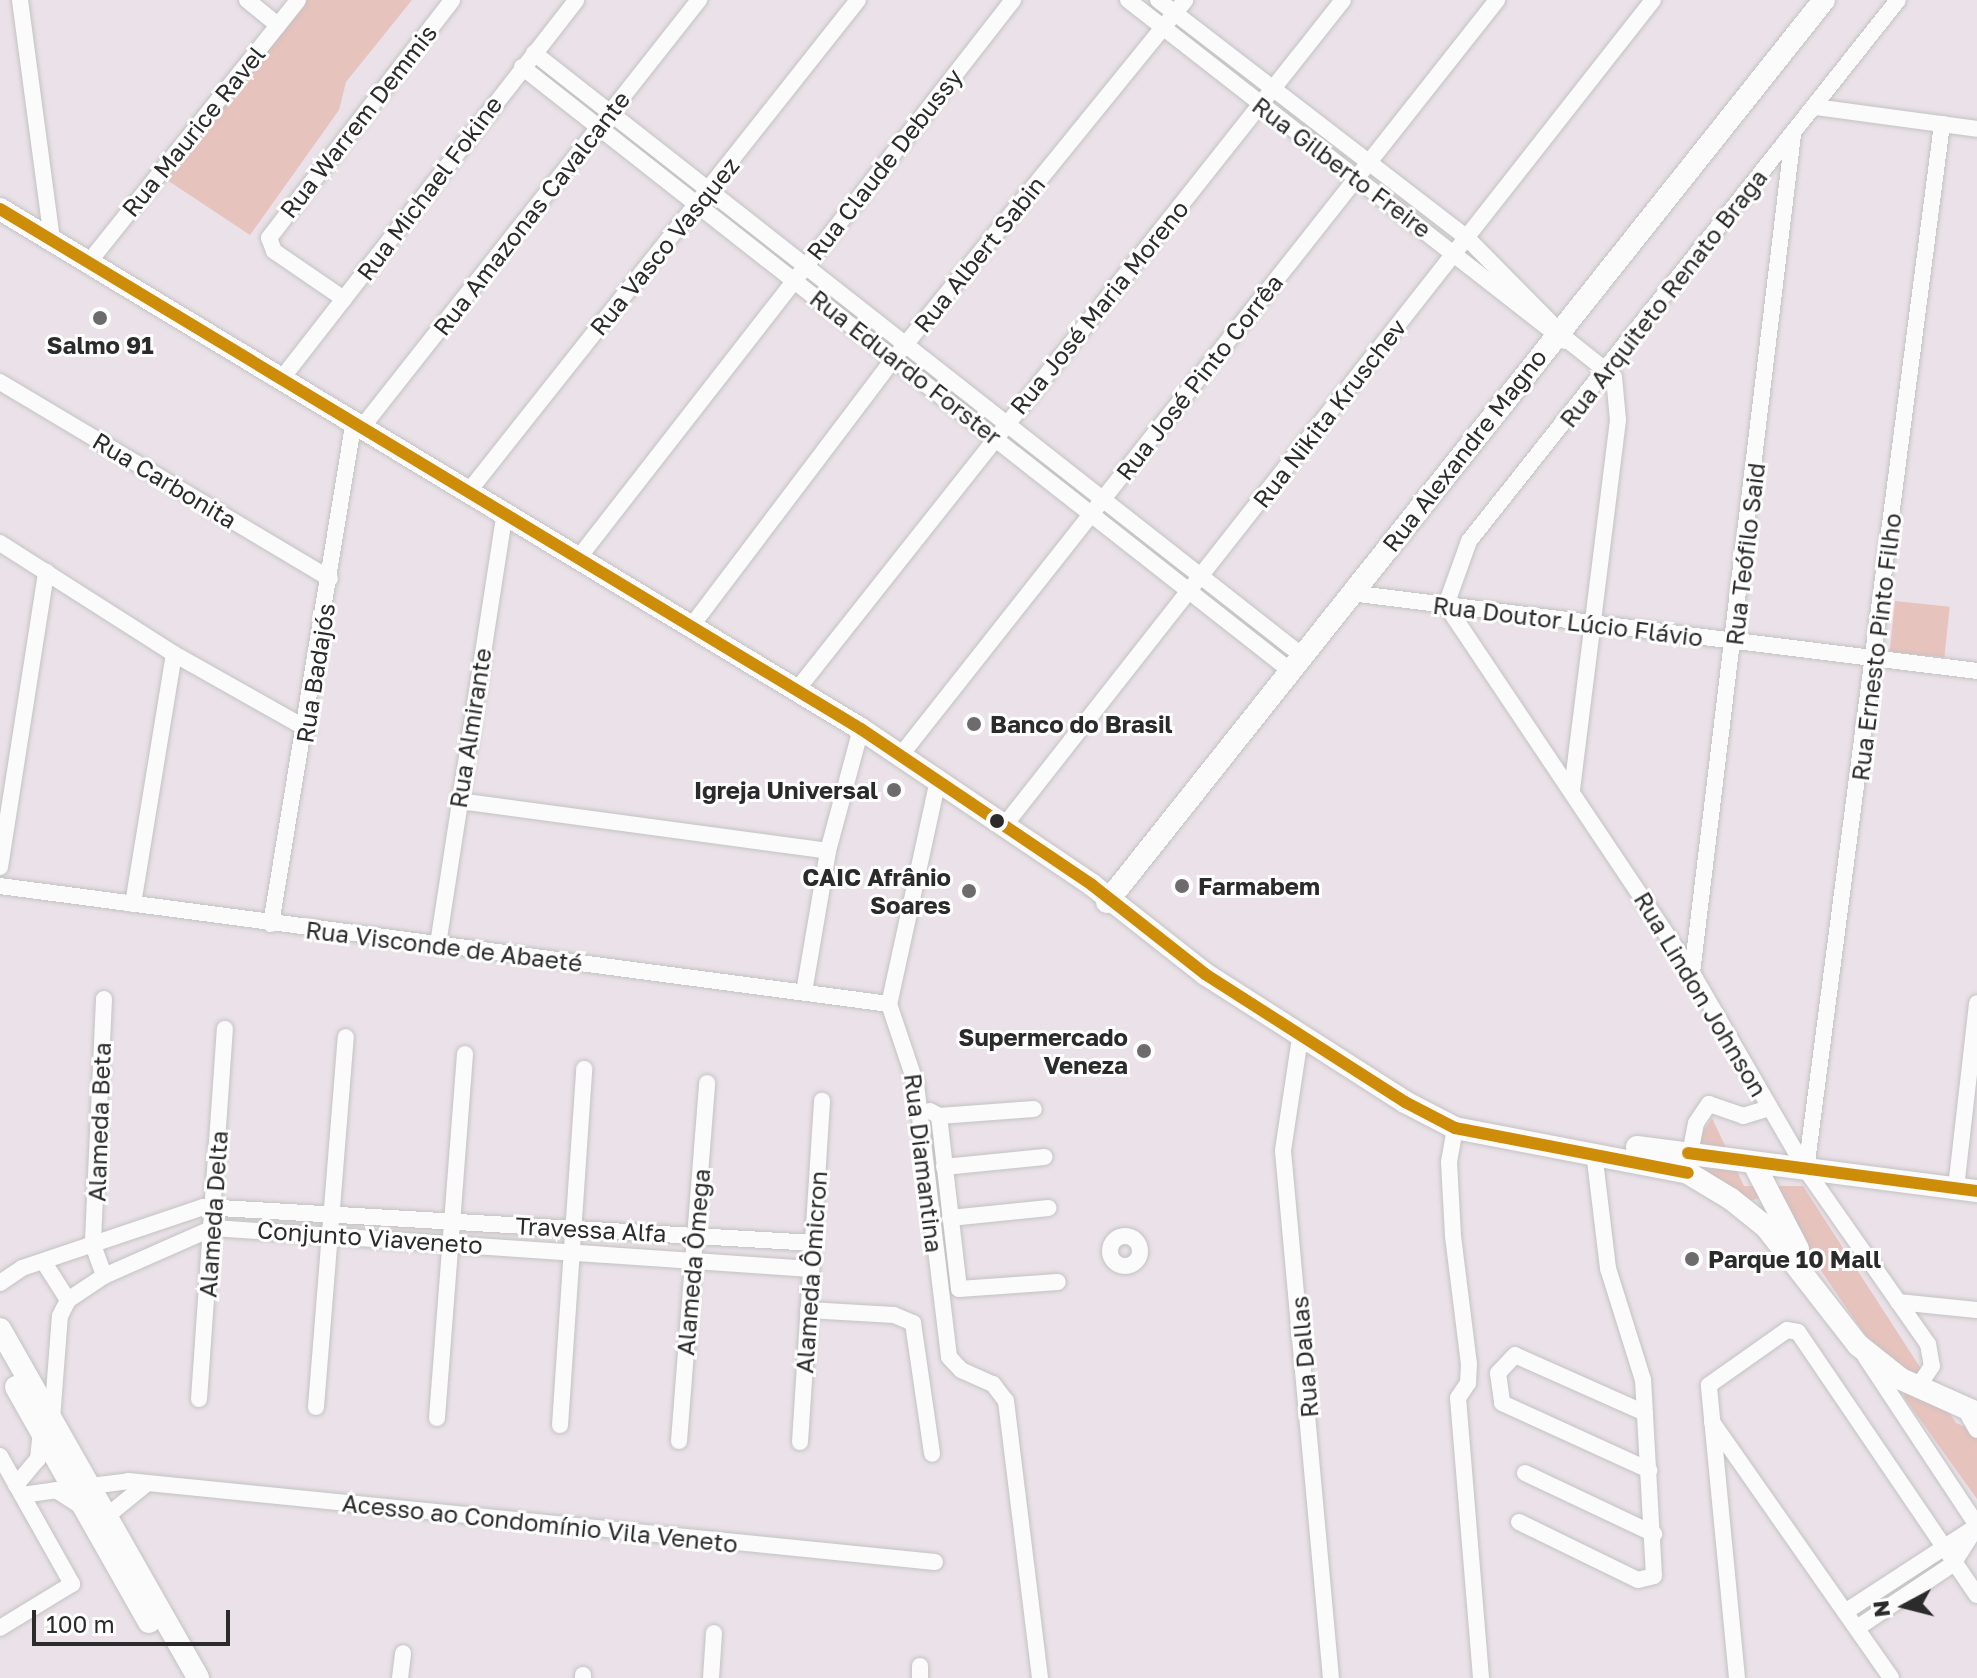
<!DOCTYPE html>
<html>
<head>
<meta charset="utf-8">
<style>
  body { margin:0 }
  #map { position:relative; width:1977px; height:1678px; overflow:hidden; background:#eae2e8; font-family:"Golos Text",sans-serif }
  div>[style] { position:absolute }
  .green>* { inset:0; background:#e7c3bd; transform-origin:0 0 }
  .roads { filter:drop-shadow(0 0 2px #c3c2c3) drop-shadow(0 0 2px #c3c2c3) }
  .street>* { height:16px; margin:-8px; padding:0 8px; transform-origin:8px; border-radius:8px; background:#fcfbfc }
  .street>.ring { margin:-8px; padding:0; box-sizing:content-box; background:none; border:16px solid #fcfbfc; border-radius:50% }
  .secondary>* { height:22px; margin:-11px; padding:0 11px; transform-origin:11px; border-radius:11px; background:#fcfbfc }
  .bus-1>* { height:12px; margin:-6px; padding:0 6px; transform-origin:6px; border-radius:6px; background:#ce8d09 }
  .dots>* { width:22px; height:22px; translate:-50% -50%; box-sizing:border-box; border:4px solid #fff; border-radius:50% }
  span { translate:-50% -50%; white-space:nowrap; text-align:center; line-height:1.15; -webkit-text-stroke:6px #fff; paint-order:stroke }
  .street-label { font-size:24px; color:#2b2b2b }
  .poi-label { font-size:24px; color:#2b2b2b; font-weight:700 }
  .left { translate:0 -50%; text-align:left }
  .right { translate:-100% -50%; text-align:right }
  .north { position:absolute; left:1865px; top:1566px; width:80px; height:80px; -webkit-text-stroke:6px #fff; paint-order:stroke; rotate:263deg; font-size:22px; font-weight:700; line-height:32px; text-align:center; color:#2b2b2b }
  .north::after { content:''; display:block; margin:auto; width:28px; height:36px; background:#2b2b2b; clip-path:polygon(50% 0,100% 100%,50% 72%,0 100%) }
  .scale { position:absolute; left:32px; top:1610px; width:198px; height:36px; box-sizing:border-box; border:4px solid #2b2b2b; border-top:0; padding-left:10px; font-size:24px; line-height:28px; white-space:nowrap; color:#2b2b2b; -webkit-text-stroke:6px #fff; paint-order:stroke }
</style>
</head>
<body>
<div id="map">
  <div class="green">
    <div style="clip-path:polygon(306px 0,412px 0,346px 82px,339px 110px,250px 235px,164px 178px)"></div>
    <div style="left:1895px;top:601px;width:55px;height:51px;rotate:6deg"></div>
    <div style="clip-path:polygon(1712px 1118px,1744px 1186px,1803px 1186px,1956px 1423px,1977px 1432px,1977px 1499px,1904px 1397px,1907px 1381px,1863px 1332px,1770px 1196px,1743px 1202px,1705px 1175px,1698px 1139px)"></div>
  </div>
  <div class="roads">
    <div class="street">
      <div style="left:20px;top:0;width:242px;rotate:82.4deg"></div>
      <div style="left:247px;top:0;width:40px;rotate:39deg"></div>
      <div style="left:1128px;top:0;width:554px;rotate:37.97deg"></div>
      <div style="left:1158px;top:0;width:390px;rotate:37.6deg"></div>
      <div style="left:1467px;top:238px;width:146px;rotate:45.3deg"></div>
      <div style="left:1570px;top:342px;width:56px;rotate:38.5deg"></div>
      <div style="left:1614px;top:377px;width:43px;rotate:84.7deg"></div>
      <div style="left:1618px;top:420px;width:373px;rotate:97.1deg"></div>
      <div style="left:534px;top:53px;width:974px;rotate:38.12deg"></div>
      <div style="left:522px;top:67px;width:974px;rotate:38.16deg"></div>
      <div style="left:1815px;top:107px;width:163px;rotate:7.7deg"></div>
      <div style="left:89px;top:262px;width:335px;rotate:-51.4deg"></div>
      <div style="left:344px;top:299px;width:85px;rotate:-145.6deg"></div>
      <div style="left:274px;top:251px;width:14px;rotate:-111deg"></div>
      <div style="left:269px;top:238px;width:300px;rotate:-52.4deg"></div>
      <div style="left:283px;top:377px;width:477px;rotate:-52.1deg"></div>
      <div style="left:0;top:382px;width:384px;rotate:30.8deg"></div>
      <div style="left:363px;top:426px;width:543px;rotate:-51.74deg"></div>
      <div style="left:469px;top:491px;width:626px;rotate:-51.61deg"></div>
      <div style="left:0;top:543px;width:206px;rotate:32.5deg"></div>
      <div style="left:174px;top:654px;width:153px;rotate:29.4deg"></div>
      <div style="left:580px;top:556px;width:705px;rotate:-52.09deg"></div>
      <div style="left:1350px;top:593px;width:632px;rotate:7.09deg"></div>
      <div style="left:1446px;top:605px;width:443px;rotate:56.2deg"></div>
      <div style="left:1692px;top:973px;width:228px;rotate:59.9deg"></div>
      <div style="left:1806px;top:1170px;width:213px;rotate:55deg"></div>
      <div style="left:1928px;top:1344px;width:22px;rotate:80deg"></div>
      <div style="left:1932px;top:1366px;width:25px;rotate:124deg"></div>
      <div style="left:1446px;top:605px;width:68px;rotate:-70.2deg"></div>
      <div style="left:1469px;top:541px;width:690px;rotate:-51.59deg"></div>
      <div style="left:690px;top:628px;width:335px;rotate:-52.9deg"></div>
      <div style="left:892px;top:361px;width:465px;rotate:-50.9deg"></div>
      <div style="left:796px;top:691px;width:881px;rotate:-51.63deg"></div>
      <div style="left:901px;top:755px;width:962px;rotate:-51.71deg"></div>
      <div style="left:938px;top:780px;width:229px;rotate:102.3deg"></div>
      <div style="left:889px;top:1004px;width:84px;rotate:71.4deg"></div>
      <div style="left:916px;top:1084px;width:275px;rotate:83.1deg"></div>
      <div style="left:949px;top:1357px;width:18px;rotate:47deg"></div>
      <div style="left:961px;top:1370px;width:35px;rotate:24deg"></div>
      <div style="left:993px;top:1384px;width:21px;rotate:53deg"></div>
      <div style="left:1006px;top:1401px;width:279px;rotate:83deg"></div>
      <div style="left:459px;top:801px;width:372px;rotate:7.7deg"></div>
      <div style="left:1004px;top:826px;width:1050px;rotate:-51.84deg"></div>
      <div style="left:0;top:867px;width:299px;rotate:-81.1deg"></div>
      <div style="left:0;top:886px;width:897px;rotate:7.56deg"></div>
      <div style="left:133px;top:904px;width:253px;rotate:-80.7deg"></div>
      <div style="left:271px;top:924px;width:511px;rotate:-80.65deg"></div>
      <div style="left:438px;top:944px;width:437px;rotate:-81.2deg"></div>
      <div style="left:1692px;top:973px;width:844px;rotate:-83.13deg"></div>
      <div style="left:804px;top:992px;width:143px;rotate:-80.3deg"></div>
      <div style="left:828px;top:851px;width:126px;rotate:-74.9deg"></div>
      <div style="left:104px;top:999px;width:246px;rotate:92.6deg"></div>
      <div style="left:93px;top:1245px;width:33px;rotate:70deg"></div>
      <div style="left:1300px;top:1038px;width:114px;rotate:98.6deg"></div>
      <div style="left:1283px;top:1151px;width:529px;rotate:84.8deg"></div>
      <div style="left:930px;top:1111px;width:10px;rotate:29deg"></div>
      <div style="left:939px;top:1116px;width:95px;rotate:-4.2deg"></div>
      <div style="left:939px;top:1116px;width:174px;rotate:83.4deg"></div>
      <div style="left:959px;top:1289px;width:99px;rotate:-4deg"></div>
      <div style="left:1455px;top:1128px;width:35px;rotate:100deg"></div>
      <div style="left:1449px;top:1162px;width:74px;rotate:86.9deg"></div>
      <div style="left:1453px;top:1236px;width:129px;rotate:82.9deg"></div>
      <div style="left:1469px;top:1364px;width:19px;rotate:93deg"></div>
      <div style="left:1468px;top:1383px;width:18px;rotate:124deg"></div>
      <div style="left:1458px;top:1398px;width:281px;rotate:85.3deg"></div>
      <div style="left:1688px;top:1164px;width:42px;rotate:-79deg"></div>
      <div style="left:1696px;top:1123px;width:23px;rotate:-56deg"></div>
      <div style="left:1709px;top:1104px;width:36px;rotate:19deg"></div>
      <div style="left:1743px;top:1116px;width:28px;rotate:-17deg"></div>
      <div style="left:944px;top:1167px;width:101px;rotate:-5.7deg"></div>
      <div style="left:1806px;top:1170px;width:1055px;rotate:-82.59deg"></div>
      <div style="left:1956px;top:1188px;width:186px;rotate:-83.5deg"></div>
      <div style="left:950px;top:1218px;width:99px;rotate:-5.8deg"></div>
      <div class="ring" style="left:1110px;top:1236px;width:14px;height:14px"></div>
      <div style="left:45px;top:1264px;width:43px;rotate:57.4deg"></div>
      <div style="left:0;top:1283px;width:27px;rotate:-34deg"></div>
      <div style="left:22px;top:1268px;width:191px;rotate:-18.6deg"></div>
      <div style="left:203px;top:1207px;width:612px;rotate:3.37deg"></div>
      <div style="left:1898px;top:1302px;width:79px;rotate:5.8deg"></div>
      <div style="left:808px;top:1310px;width:86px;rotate:3.3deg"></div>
      <div style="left:894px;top:1315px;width:21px;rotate:23deg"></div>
      <div style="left:913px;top:1323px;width:132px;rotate:81.7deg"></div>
      <div style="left:1865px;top:1356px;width:203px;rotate:56.5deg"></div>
      <div style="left:199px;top:1399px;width:371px;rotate:-86deg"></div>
      <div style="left:316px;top:1407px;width:371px;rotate:-85.4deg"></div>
      <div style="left:1964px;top:1407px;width:26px;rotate:61deg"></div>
      <div style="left:1645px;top:1413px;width:142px;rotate:-156deg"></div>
      <div style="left:1515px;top:1355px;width:25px;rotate:133deg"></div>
      <div style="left:1498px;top:1373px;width:30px;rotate:82deg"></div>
      <div style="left:1502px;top:1403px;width:162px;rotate:24.5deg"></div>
      <div style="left:437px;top:1418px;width:365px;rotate:-85.6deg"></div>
      <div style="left:52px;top:1419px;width:103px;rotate:-85.6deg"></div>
      <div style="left:60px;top:1316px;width:18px;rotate:-63deg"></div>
      <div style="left:68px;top:1300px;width:43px;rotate:-33.7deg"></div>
      <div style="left:104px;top:1276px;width:119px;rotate:-23.8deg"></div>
      <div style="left:213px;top:1228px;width:599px;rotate:3.92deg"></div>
      <div style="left:1712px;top:1422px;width:312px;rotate:55deg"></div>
      <div style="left:560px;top:1425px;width:357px;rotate:-86.1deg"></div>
      <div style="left:679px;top:1441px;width:359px;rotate:-85.5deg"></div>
      <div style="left:800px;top:1442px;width:342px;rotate:-86.3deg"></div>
      <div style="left:0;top:1456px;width:147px;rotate:60.6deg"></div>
      <div style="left:72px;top:1584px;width:84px;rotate:148.6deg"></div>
      <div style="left:1525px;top:1473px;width:143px;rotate:25.3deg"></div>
      <div style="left:16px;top:1485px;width:34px;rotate:-50deg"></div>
      <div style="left:38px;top:1459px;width:29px;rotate:-84deg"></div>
      <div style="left:90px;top:1486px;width:38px;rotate:-7deg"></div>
      <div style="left:128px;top:1481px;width:811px;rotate:5.73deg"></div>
      <div style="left:22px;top:1495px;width:34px;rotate:-8deg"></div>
      <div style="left:56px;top:1490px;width:31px;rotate:33deg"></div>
      <div style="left:107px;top:1516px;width:49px;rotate:-39.2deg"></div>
      <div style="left:1519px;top:1522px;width:132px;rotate:26deg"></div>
      <div style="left:1638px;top:1580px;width:16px;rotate:-14deg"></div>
      <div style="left:1654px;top:1576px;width:196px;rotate:-93.2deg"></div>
      <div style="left:1643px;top:1380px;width:117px;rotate:-107.4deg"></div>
      <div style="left:1608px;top:1268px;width:116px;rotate:-96.9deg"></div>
      <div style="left:1845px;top:1612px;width:158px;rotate:-33.1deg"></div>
      <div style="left:1857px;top:1628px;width:115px;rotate:-33.7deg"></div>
      <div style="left:1953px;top:1564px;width:45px;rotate:-57.7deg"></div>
      <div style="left:400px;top:1678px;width:25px;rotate:-83deg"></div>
      <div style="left:583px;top:1678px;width:3px;rotate:-90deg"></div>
      <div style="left:711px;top:1678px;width:45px;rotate:-86.2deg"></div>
      <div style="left:920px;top:1678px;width:12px;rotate:-90deg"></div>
      <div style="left:1737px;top:1678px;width:294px;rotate:-95.5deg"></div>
      <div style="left:1709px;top:1385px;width:95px;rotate:-35.2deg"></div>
      <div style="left:1787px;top:1330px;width:11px;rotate:10deg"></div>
      <div style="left:1798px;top:1332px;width:318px;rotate:55.8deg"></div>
    </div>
    <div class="secondary">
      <div style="left:0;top:209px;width:1006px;rotate:31.13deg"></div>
      <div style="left:861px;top:729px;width:279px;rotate:34deg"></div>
      <div style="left:1092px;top:885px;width:144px;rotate:38.2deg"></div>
      <div style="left:1205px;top:974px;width:237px;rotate:32.6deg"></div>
      <div style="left:1405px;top:1102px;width:56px;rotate:27.5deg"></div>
      <div style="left:1455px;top:1128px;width:237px;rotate:10.9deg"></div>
      <div style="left:1688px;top:1173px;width:50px;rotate:31.2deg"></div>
      <div style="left:1731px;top:1199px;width:45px;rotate:38.7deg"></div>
      <div style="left:1766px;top:1227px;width:150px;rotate:52.1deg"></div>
      <div style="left:1858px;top:1345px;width:55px;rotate:38.3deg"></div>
      <div style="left:1901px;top:1379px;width:83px;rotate:24.1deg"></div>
      <div style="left:1107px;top:902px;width:1152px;rotate:-51.52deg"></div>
      <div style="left:1637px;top:1147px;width:343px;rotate:7.4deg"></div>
      <div style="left:1754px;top:1164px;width:96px;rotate:62.6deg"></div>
      <div style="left:0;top:1329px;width:401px;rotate:60.4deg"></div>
      <div style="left:16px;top:1387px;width:270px;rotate:60.5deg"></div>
    </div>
  </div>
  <div class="bus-1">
    <div style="left:0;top:209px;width:1006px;rotate:31.13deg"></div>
    <div style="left:861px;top:729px;width:279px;rotate:34deg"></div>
    <div style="left:1092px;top:885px;width:144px;rotate:38.2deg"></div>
    <div style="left:1205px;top:974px;width:237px;rotate:32.6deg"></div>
    <div style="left:1405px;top:1102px;width:56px;rotate:27.5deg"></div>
    <div style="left:1455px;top:1128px;width:237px;rotate:10.9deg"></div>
    <div style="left:1688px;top:1153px;width:291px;rotate:7.5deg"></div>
  </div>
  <div class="dots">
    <div style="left:100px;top:318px;background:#6e6b6d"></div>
    <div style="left:974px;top:724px;background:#6e6b6d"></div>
    <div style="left:894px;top:790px;background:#6e6b6d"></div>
    <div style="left:997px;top:821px;background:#2b2b2b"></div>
    <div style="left:1182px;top:886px;background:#6e6b6d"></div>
    <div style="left:969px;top:891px;background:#6e6b6d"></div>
    <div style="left:1144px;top:1051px;background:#6e6b6d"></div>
    <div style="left:1692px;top:1259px;background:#6e6b6d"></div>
  </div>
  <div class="street-label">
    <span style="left:358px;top:121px;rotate:-52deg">Rua Warrem Demmis</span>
    <span style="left:193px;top:131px;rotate:-51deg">Rua Maurice Ravel</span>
    <span style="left:884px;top:164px;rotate:-52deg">Rua Claude Debussy</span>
    <span style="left:1342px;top:167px;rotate:37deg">Rua Gilberto Freire</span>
    <span style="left:429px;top:188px;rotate:-53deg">Rua Michael Fokine</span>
    <span style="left:531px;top:213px;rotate:-52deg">Rua Amazonas Cavalcante</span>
    <span style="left:664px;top:246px;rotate:-51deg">Rua Vasco Vasquez</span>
    <span style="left:979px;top:254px;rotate:-51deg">Rua Albert Sabin</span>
    <span style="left:1663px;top:298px;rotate:-52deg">Rua Arquiteto Renato Braga</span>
    <span style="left:1099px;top:307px;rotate:-51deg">Rua José Maria Moreno</span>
    <span style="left:906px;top:367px;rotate:38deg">Rua Eduardo Forster</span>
    <span style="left:1199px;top:377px;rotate:-52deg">Rua José Pinto Corrêa</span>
    <span style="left:1329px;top:413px;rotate:-52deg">Rua Nikita Kruschev</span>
    <span style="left:1464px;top:450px;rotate:-52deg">Rua Alexandre Magno</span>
    <span style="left:165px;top:480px;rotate:31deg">Rua Carbonita</span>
    <span style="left:1745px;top:554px;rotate:-83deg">Rua Teófilo Said</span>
    <span style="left:1568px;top:621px;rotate:7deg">Rua Doutor Lúcio Flávio</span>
    <span style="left:1876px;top:647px;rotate:-83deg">Rua Ernesto Pinto Filho</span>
    <span style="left:315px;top:673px;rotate:-81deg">Rua Badajós</span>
    <span style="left:470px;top:728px;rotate:-81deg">Rua Almirante</span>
    <span style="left:444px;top:946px;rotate:7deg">Rua Visconde de Abaeté</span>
    <span style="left:1701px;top:994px;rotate:59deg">Rua Lindon Johnson</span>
    <span style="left:99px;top:1122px;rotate:-88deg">Alameda Beta</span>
    <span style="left:924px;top:1163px;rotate:83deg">Rua Diamantina</span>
    <span style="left:213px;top:1214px;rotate:-86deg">Alameda Delta</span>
    <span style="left:591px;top:1229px;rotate:3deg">Travessa Alfa</span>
    <span style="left:370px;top:1237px;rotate:4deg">Conjunto Viaveneto</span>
    <span style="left:693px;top:1262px;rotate:-85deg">Alameda Ômega</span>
    <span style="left:811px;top:1272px;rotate:-86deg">Alameda Ômicron</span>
    <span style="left:1304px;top:1357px;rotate:-95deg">Rua Dallas</span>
    <span style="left:540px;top:1523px;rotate:6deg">Acesso ao Condomínio Vila Veneto</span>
  </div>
  <div class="poi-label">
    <span style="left:100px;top:345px">Salmo 91</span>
    <span class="left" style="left:990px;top:724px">Banco do Brasil</span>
    <span class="right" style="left:878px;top:790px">Igreja Universal</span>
    <span class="right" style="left:951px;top:891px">CAIC Afrânio<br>Soares</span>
    <span class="left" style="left:1198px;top:886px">Farmabem</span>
    <span class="right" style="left:1128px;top:1051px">Supermercado<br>Veneza</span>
    <span class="left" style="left:1708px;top:1259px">Parque 10 Mall</span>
  </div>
  <div class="north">N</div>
  <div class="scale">100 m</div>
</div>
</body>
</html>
